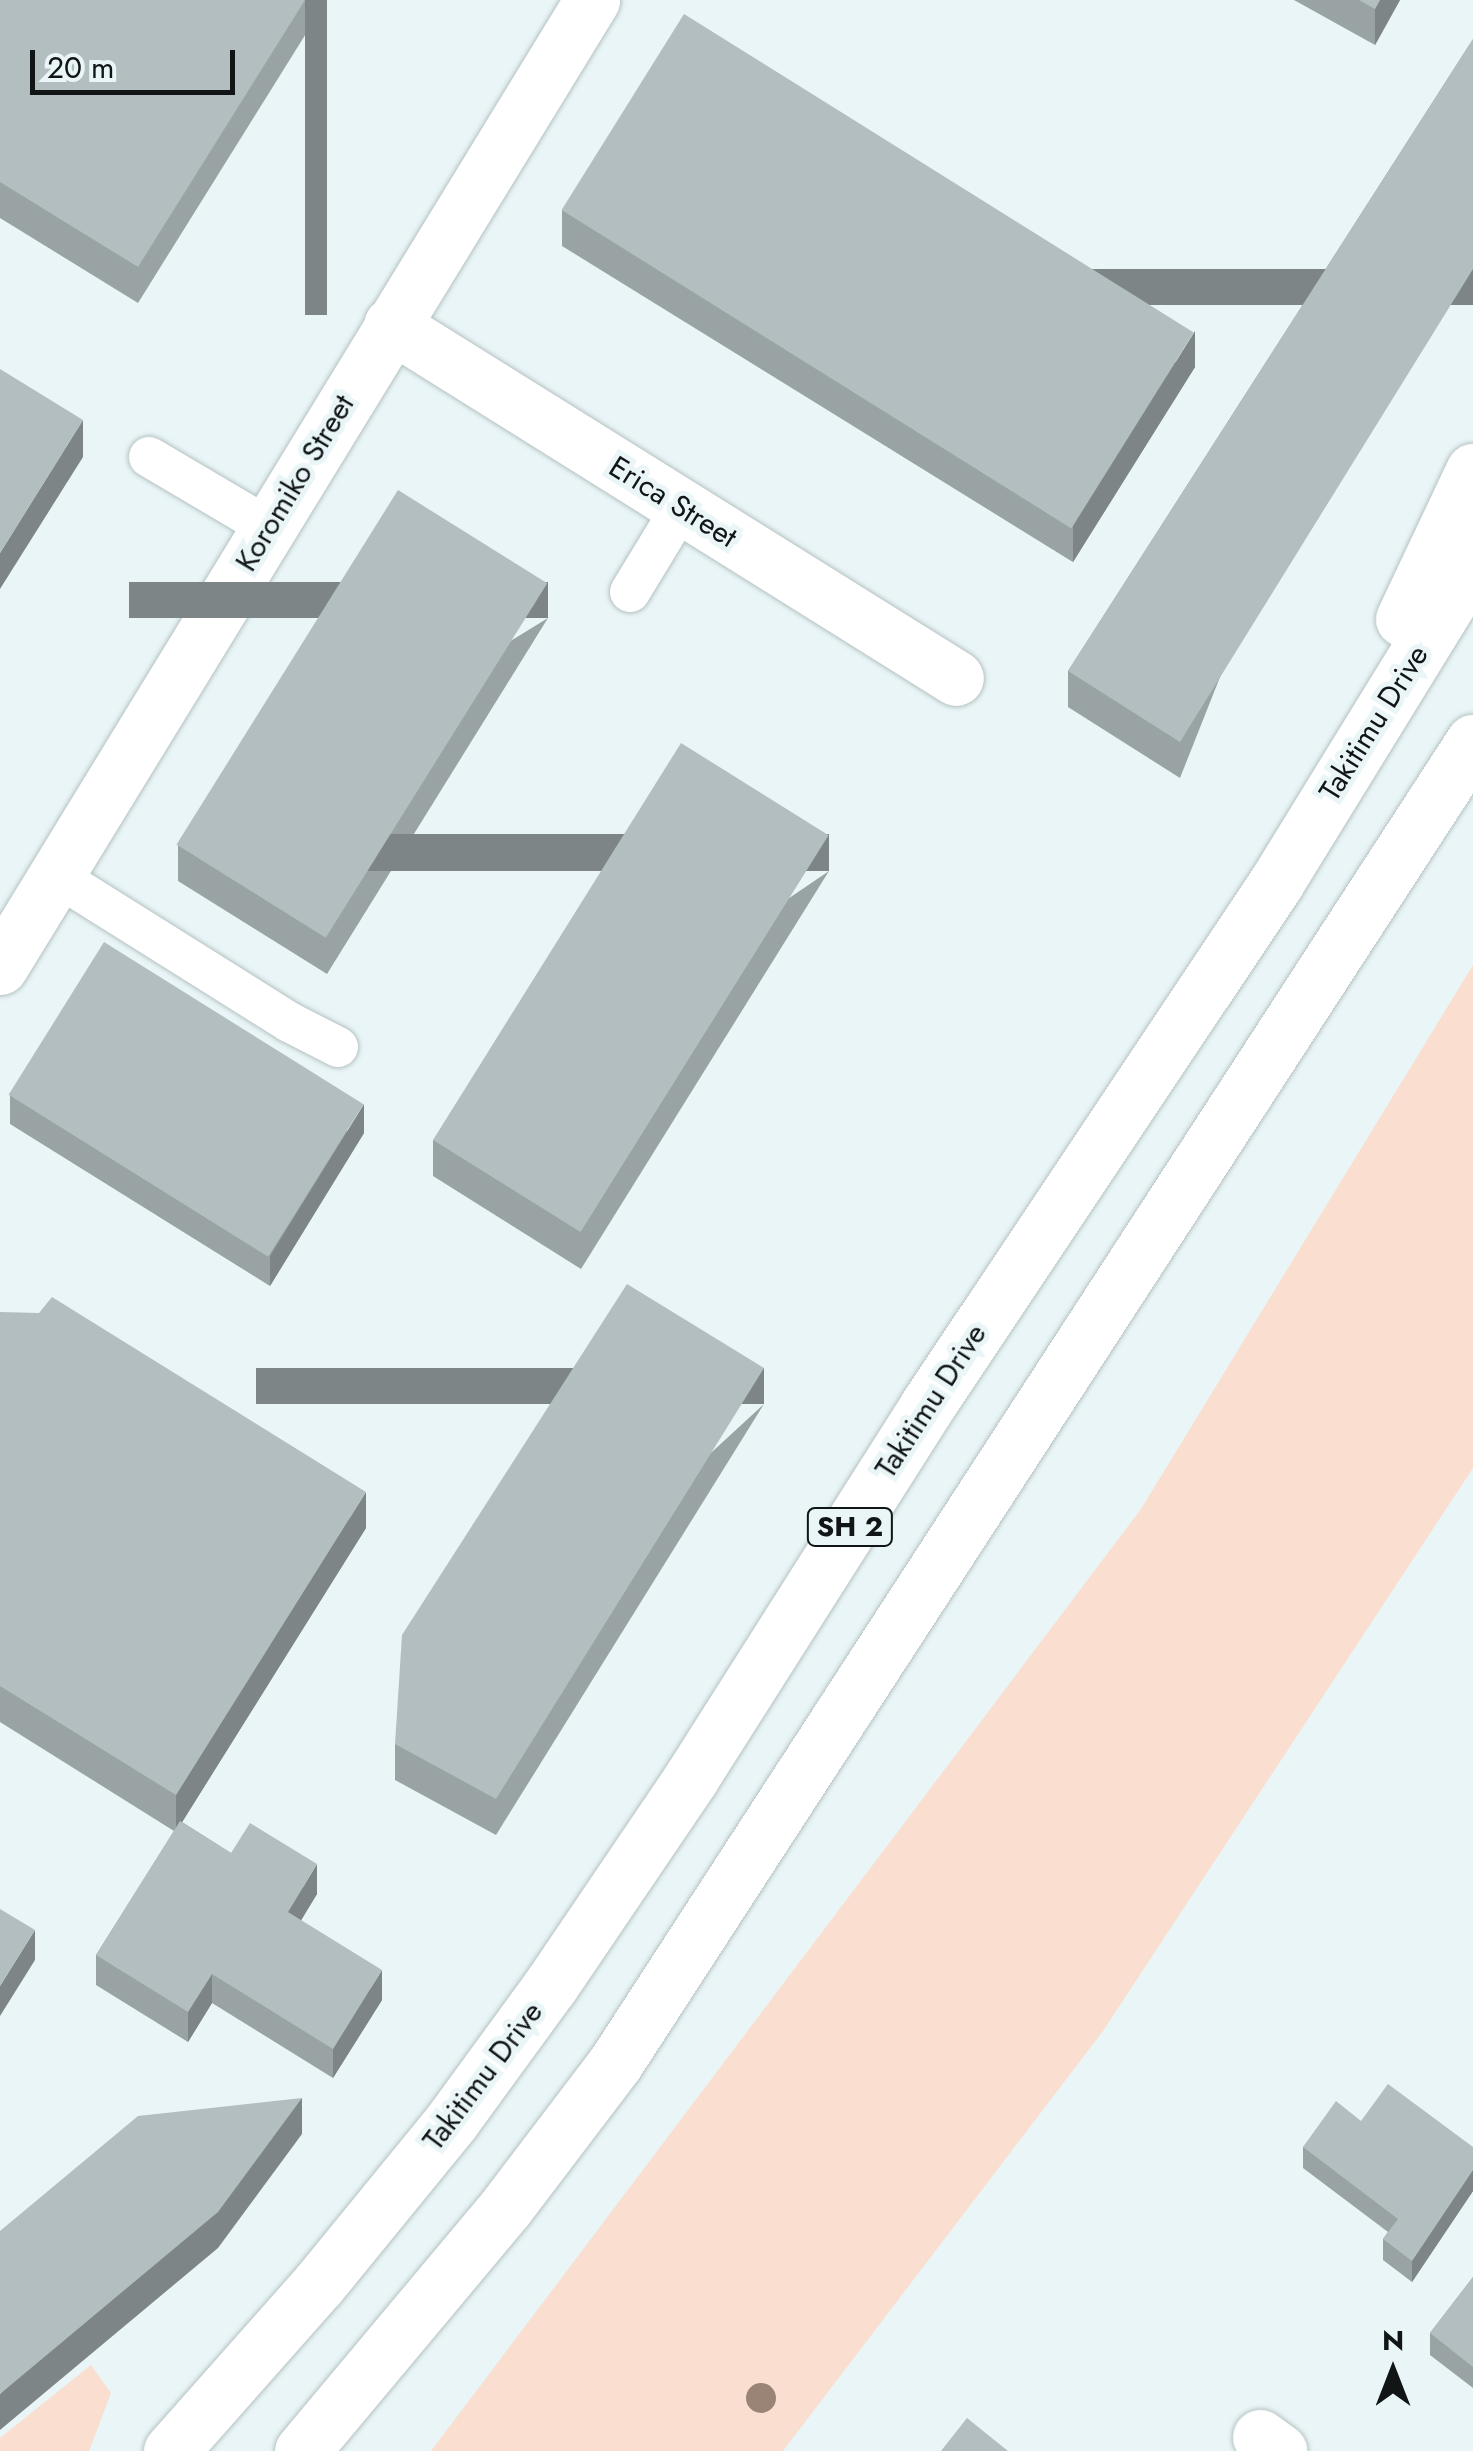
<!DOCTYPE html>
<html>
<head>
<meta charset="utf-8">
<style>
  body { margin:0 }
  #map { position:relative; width:1473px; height:2451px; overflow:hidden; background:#e9f5f6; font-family:Jost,sans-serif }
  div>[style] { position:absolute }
  .green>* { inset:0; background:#fadfd1 }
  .roads { filter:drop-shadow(0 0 2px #b5c1c2) drop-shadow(0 0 2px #b5c1c2) }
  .lane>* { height:40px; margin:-20px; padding:0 20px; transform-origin:20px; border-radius:20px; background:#fff }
  .street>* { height:55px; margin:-27.5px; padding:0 27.5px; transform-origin:27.5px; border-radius:27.5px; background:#fff }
  .highway>* { height:55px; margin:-27.5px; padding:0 27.5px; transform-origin:27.5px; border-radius:27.5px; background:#fff }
  .trees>* { width:30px; height:30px; margin:-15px; border-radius:50%; background:#998475 }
  .wall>* { inset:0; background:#99a3a4 }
  .shaded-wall>* { inset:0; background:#7d8586; transform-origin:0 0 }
  .building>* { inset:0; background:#b2bebf; transform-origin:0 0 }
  span { translate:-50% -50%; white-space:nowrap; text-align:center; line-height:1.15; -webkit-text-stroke:10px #e9f5f6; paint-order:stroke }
  .shield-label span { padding:2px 8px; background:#e9f5f6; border:2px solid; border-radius:8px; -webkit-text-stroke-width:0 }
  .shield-label { font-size:28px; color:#111516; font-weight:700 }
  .street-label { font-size:30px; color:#111516 }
  .north { position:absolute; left:1343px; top:2321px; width:100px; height:100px; -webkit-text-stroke:8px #e9f5f6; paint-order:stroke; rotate:0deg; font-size:28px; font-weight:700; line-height:40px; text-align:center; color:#111516 }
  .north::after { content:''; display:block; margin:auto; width:35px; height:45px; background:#111516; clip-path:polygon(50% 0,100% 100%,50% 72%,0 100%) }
  .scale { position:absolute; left:30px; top:50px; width:205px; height:45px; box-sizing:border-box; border:5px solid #111516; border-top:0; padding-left:12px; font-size:30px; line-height:35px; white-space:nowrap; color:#111516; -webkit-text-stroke:8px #e9f5f6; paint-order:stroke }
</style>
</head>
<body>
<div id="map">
  <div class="green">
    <div style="clip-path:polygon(1473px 965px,1473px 1468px,1103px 2031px,783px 2451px,431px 2451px,1141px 1509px)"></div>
    <div style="clip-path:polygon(91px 2365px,111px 2393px,89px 2451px,0 2451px,0 2438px)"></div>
  </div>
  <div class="roads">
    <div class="lane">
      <div style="left:149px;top:457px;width:138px;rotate:30.5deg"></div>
      <div style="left:630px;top:592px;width:98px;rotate:-58.7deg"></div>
      <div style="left:58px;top:877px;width:273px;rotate:32.1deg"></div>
      <div style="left:289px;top:1022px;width:55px;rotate:27deg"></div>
    </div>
    <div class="street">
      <div style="left:391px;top:325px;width:666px;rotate:32deg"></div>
      <div style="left:0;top:967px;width:1134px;rotate:-58.52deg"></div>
      <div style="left:1260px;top:2437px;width:24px;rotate:36deg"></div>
    </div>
    <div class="highway">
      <div style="left:1403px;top:619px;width:164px;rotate:-64.7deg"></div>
      <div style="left:171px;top:2451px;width:222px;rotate:-48.5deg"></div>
      <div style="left:318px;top:2285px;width:210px;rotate:-50.8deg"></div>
      <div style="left:451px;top:2122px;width:170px;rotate:-53.9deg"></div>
      <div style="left:551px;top:1985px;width:250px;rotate:-55.9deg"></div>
      <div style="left:691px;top:1778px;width:441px;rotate:-57.6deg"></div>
      <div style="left:927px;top:1406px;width:629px;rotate:-56.28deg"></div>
      <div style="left:1276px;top:883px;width:376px;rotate:-58.4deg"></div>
      <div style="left:302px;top:2451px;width:318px;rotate:-50.1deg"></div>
      <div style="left:506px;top:2207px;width:182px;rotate:-52.8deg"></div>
      <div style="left:616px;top:2062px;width:1574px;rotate:-57.01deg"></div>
    </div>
  </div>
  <div class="trees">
    <div style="left:761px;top:2398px"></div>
  </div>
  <div class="wall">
    <div style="clip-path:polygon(0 0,327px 0,138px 303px,0 218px)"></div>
    <div style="clip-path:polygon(1294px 0,1400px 0,1375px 45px)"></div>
    <div style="clip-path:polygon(1473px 39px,1180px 778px,1068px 707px,1068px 671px)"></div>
    <div style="clip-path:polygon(562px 210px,1195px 367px,1073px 562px,562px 246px)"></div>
    <div style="clip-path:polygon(548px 618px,327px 974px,178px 881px,178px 845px)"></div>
    <div style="clip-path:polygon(829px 871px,581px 1269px,433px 1176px,433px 1140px)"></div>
    <div style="clip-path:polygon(10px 1095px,364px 1133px,270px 1286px,10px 1124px)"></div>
    <div style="clip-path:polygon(0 1312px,366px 1528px,182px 1822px,231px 1853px,317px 1894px,301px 1920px,382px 2000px,333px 2078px,212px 2003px,188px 2042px,96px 1985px,96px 1955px,174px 1831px,0 1722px)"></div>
    <div style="clip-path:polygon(764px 1404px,496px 1835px,395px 1780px,395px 1744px)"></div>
    <div style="clip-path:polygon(1361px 2121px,1473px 2147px,1473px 2191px,1412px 2282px,1383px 2260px,1383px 2239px,1388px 2232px,1303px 2168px,1303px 2147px)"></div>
    <div style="clip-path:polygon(1473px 2277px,1473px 2388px,1430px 2355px,1430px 2333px)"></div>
  </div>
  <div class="shaded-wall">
    <div style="left:305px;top:0;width:22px;height:315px"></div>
    <div style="clip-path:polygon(1380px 0,1400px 0,1375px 45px,1375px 9px)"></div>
    <div style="left:1473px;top:269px;width:36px;height:556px;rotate:90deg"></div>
    <div style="clip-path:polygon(1195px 331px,1195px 367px,1073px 562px,1073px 526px)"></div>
    <div style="clip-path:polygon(83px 420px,83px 457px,0 589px,0 553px)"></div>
    <div style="left:548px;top:582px;width:36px;height:419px;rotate:90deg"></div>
    <div style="left:829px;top:834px;width:37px;height:469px;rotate:90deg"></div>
    <div style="clip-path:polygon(364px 1104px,364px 1133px,270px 1286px,270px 1256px)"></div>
    <div style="left:764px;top:1368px;width:36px;height:508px;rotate:90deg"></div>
    <div style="clip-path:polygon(366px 1492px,366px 1528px,176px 1832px,176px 1795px)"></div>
    <div style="clip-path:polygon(317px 1864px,317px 1894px,288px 1942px,288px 1912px)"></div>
    <div style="clip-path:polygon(35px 1930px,35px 1960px,0 2016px,0 1986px)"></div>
    <div style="clip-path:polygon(382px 1970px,382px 2000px,333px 2078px,333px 2049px)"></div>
    <div style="clip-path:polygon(212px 1974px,212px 2003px,188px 2042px,188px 2012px)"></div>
    <div style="clip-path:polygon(302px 2098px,302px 2134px,218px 2248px,0 2430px,0 2394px)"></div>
    <div style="clip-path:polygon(1473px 2170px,1473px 2191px,1412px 2282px,1412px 2261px)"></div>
  </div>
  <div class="building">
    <div style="clip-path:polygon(0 0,305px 0,138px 267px,0 182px)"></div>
    <div style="clip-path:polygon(1359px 0,1380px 0,1375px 9px)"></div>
    <div style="left:684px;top:14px;width:601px;height:231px;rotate:32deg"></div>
    <div style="clip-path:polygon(1473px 39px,1473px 269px,1180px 742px,1068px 671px)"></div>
    <div style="clip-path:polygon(0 369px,83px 420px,0 553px)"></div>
    <div style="left:398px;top:490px;width:176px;height:418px;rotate:32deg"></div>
    <div style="left:681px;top:743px;width:174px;height:468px;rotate:32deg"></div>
    <div style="left:104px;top:942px;width:306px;height:180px;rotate:32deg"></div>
    <div style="clip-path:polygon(627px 1284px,764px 1368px,496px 1799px,395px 1744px,402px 1635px)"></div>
    <div style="clip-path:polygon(52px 1297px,366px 1492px,176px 1795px,0 1686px,0 1312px,39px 1313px)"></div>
    <div style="clip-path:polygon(180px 1821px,231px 1853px,250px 1823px,317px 1864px,288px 1912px,382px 1970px,333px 2049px,212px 1974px,188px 2012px,96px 1955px)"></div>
    <div style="clip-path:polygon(0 1909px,35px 1930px,0 1986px)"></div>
    <div style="clip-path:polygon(1388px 2084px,1473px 2147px,1473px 2170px,1412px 2261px,1383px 2239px,1398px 2219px,1303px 2147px,1336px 2101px,1361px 2121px)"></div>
    <div style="clip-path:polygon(302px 2098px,218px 2212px,0 2394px,0 2231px,138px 2116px)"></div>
    <div style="clip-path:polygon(1473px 2277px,1473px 2367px,1430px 2333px)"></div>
    <div style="clip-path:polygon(967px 2418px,1008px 2451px,941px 2451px)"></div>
  </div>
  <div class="shield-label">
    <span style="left:850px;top:1527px">SH 2</span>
  </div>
  <div class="street-label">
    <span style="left:295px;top:483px;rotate:-59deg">Koromiko Street</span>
    <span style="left:673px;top:502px;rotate:32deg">Erica Street</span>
    <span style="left:1374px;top:723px;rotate:-58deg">Takitimu Drive</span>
    <span style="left:931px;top:1401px;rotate:-57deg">Takitimu Drive</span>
    <span style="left:483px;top:2076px;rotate:-53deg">Takitimu Drive</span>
  </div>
  <div class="north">N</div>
  <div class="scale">20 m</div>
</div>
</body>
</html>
